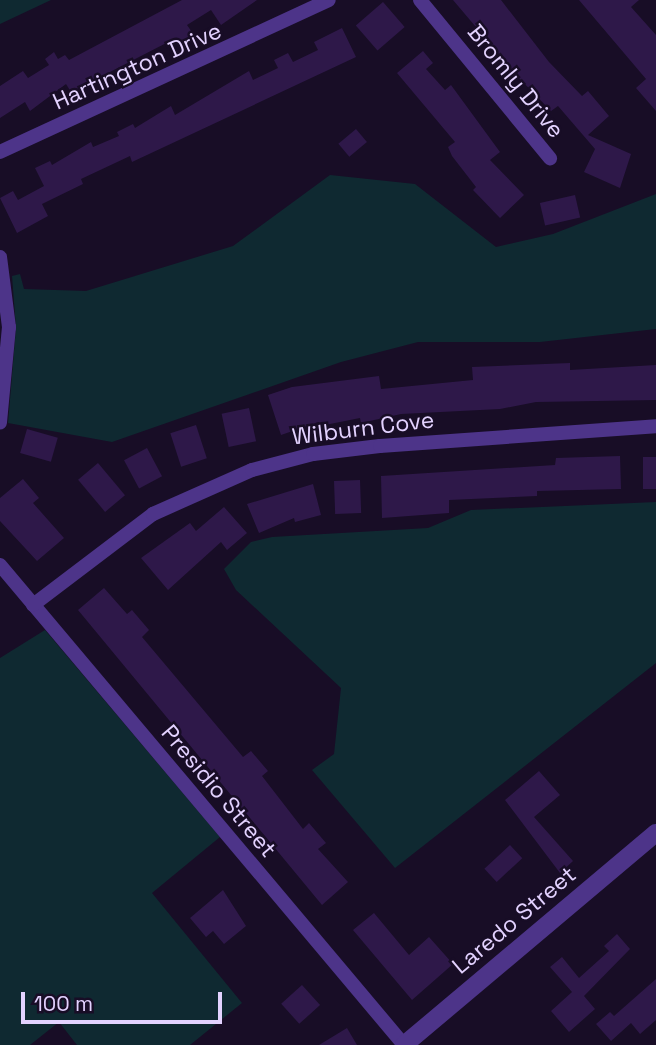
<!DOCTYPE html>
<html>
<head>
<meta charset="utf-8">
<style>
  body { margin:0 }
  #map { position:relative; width:656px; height:1045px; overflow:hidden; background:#180d26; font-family:"Space Grotesk",sans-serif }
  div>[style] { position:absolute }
  .green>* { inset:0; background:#0f2931 }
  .building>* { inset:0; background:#2e1849; transform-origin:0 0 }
  .minor>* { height:14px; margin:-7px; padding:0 7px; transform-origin:7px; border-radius:7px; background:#4d3489 }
  .tertiary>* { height:18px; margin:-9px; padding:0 9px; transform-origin:9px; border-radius:9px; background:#4d3489 }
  span { translate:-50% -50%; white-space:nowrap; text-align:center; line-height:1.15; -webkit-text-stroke:5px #180d26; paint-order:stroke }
  .street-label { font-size:23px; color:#e3d2ff }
  .scale { position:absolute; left:21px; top:992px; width:201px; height:32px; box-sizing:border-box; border:4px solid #e3d2ff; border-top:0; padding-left:9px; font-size:21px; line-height:24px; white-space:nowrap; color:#e3d2ff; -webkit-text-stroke:5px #180d26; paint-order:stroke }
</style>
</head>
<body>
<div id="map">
  <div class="green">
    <div style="clip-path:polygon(0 0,51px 0,0 24px)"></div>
    <div style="clip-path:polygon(330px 175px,415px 184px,496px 247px,553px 234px,656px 194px,656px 329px,540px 342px,418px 342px,341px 362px,112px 442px,8px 423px,16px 328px,12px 276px,20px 274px,24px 289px,86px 291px,233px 246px)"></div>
    <div style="clip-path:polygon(656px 502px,656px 663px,395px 868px,312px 770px,334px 754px,341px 688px,236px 590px,224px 569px,251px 542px,272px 537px,428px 528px,471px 510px)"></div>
    <div style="clip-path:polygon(45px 630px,220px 837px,152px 893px,242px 1003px,190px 1045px,77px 1045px,59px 1022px,30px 1045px,0 1045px,0 658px)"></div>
  </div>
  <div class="building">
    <div style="clip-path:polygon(182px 0,257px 0,221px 25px,211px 10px,187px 25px,194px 35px,179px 44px,176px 38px,71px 92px,66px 84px,30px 111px,25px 102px,0 118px,0 86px,23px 71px,28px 78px,49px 65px,45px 59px,54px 52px,58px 59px,65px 55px,69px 60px)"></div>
    <div style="clip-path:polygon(453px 0,501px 0,549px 62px,582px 96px,588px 91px,609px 116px,588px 135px,631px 154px,620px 188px,584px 172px,595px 149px,558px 106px,551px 111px,519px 78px)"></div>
    <div style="clip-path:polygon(579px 0,639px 0,631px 7px,656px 35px,656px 111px,636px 88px,646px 79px)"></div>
    <div style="left:383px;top:2px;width:33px;height:36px;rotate:49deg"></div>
    <div style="clip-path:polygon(342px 28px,356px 57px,132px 162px,130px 156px,81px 179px,83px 184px,42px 204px,48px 216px,17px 233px,0 198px,13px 191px,18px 200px,44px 186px,35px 168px,50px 161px,52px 165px,91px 142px,93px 147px,119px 136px,117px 132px,133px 124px,135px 128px,171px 106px,175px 115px,249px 71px,253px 80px,278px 68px,274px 60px,288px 53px,293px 62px,318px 50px,314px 42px)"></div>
    <div style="clip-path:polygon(423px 51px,433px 63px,426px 69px,445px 90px,451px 85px,500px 152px,490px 160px,524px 195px,500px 218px,473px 190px,476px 187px,452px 156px,448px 147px,455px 142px,397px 73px)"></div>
    <div style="left:356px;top:129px;width:17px;height:23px;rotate:50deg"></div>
    <div style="left:575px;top:195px;width:23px;height:36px;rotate:77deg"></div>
    <div style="clip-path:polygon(570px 363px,570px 370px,656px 365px,656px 400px,536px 402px,500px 409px,401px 414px,361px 423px,360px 418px,320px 426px,319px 422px,281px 435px,268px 395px,292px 387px,379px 376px,381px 389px,473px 380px,472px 367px)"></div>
    <div style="left:249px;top:408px;width:34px;height:28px;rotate:78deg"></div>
    <div style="left:196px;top:425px;width:35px;height:27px;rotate:72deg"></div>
    <div style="left:27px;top:429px;width:32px;height:25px;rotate:16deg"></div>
    <div style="left:147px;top:448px;width:32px;height:26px;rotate:62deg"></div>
    <div style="clip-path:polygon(620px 456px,621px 489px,537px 491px,537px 496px,449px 500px,449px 513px,382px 518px,381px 476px,555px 465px,556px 458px)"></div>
    <div style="left:643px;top:457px;width:13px;height:32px"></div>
    <div style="left:98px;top:463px;width:42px;height:26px;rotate:50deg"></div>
    <div style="clip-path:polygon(23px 479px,39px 498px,33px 503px,64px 538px,37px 561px,0 521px,0 498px)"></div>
    <div style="left:360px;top:480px;width:33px;height:26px;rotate:88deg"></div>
    <div style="clip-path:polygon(313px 484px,321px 515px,295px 522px,294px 518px,259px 533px,247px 504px)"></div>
    <div style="clip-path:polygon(224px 507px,247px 533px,227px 550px,221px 542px,168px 590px,141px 558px,190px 523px,196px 531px)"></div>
    <div style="clip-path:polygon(104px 588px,127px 614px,132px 610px,149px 630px,142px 637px,243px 757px,251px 751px,268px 771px,262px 776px,303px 829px,309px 823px,326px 843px,318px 849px,348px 882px,322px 905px,78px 610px)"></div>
    <div style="clip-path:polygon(539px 771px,560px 795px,534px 817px,573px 861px,560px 873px,505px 800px)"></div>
    <div style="left:510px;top:845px;width:18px;height:35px;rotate:47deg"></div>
    <div style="clip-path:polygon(223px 890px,246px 926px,224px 944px,213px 931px,206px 937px,190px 918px)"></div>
    <div style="clip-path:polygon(374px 913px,409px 955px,429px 937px,453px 964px,412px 1000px,353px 930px)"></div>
    <div style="clip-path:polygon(617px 934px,630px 949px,584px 996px,595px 1009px,569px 1032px,551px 1011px,572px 992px,550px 967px,562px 957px,579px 978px,609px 951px,604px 946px)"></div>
    <div style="clip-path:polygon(656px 979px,656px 1020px,640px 1034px,631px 1023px,611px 1041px,596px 1024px,610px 1012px,614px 1016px)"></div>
    <div style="left:302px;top:985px;width:27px;height:28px;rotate:48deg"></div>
    <div style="clip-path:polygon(347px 1028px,357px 1045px,319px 1045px)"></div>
  </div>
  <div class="minor">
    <div style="left:420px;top:0;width:205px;rotate:50.6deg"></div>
    <div style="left:0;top:152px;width:362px;rotate:-24.8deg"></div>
    <div style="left:0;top:257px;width:71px;rotate:82.7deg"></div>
    <div style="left:9px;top:327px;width:96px;rotate:95.4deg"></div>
    <div style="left:0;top:565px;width:627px;rotate:49.91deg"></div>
    <div style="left:33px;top:605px;width:151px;rotate:-37.2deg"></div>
    <div style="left:153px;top:514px;width:108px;rotate:-24deg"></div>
    <div style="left:252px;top:470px;width:63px;rotate:-14.7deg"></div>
    <div style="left:313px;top:454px;width:67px;rotate:-6.8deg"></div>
    <div style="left:380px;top:446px;width:277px;rotate:-4.1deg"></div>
  </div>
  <div class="tertiary">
    <div style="left:404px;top:1045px;width:329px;rotate:-40.1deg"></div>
  </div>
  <div class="street-label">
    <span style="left:137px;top:66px;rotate:-24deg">Hartington Drive</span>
    <span style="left:516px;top:81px;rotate:51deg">Bromly Drive</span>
    <span style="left:363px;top:428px;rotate:-7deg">Wilburn Cove</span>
    <span style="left:219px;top:791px;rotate:50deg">Presidio Street</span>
    <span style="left:514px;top:920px;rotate:-40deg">Laredo Street</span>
  </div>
  <div class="scale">100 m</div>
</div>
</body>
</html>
